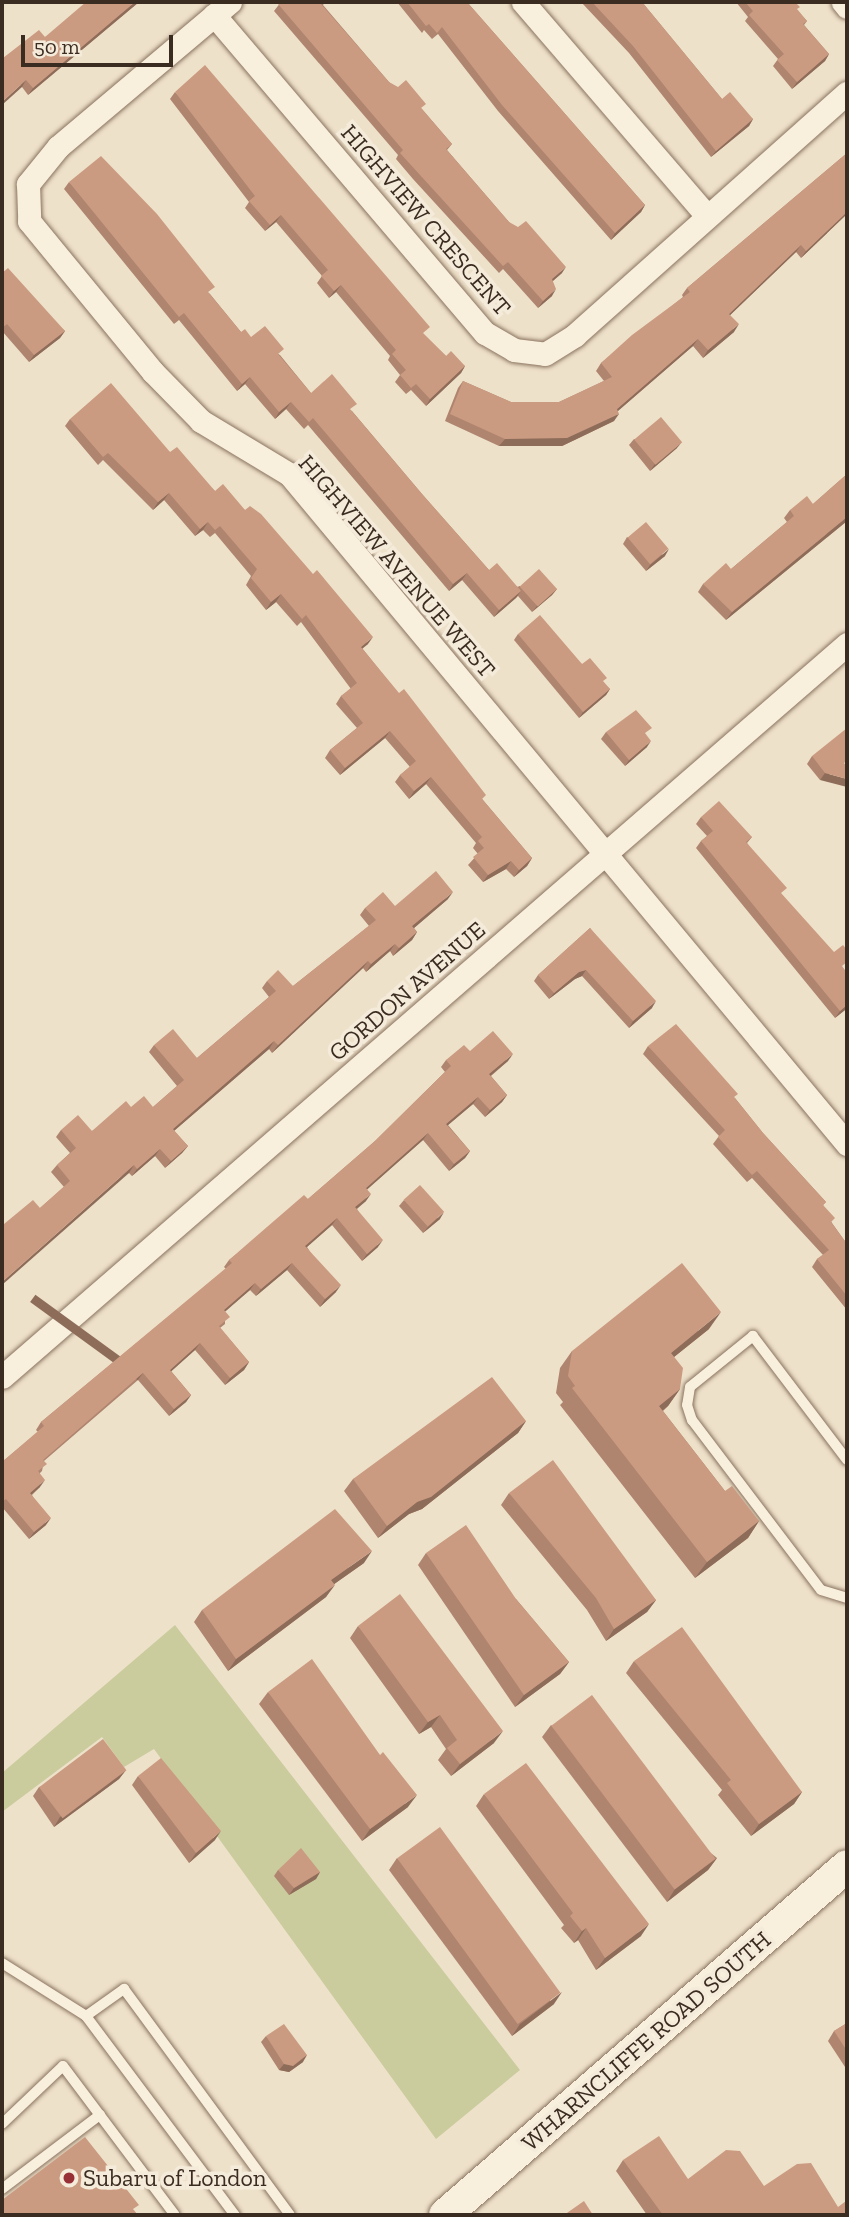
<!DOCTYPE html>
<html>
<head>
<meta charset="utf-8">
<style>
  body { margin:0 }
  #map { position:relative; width:849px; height:2217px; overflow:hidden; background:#eee1ca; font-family:"Zilla Slab",serif }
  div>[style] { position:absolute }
  .green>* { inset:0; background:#cacc9e }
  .roads { filter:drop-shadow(0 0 2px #8a735f) drop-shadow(0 0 2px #8a735f) }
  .service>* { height:10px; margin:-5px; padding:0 5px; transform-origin:5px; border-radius:5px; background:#f8efdd }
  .minor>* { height:23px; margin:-11.5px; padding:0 11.5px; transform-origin:11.5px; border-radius:11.5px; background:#f8efdd }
  .secondary>* { height:32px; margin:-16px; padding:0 16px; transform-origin:16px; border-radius:16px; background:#f8efdd }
  .wall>* { inset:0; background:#af856f }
  .shaded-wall>* { inset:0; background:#8e6c5a; transform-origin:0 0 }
  .building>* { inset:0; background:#cb9b81; transform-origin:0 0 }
  .dots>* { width:19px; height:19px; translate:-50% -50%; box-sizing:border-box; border:4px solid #f5ebda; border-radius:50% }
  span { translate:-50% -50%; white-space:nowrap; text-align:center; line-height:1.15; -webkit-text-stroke:7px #f5ebda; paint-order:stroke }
  .street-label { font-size:24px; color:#3b2c21 }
  .poi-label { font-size:24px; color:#3b2c21 }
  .left { translate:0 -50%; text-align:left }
  .frame { position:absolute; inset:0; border:4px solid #3b2c21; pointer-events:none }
  .scale { position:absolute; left:21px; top:35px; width:152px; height:32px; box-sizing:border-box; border:4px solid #3b2c21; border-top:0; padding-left:9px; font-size:21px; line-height:24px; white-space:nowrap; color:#3b2c21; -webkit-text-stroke:5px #f5ebda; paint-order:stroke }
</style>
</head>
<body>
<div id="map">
  <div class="green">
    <div style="clip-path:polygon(175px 1625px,520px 2070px,436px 2139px,154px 1749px,124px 1767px,102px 1737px,2px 1812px,2px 1773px)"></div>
  </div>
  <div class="roads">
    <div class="service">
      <div style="left:847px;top:1460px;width:156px;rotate:-127.2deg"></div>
      <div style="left:753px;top:1336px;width:81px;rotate:141deg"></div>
      <div style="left:690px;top:1387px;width:18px;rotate:99deg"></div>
      <div style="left:687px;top:1405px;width:16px;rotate:72deg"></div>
      <div style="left:692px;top:1420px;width:213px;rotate:52.8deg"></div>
      <div style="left:821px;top:1590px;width:27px;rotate:17deg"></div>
      <div style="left:2px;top:1963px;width:99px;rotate:32.2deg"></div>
      <div style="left:86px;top:2016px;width:47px;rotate:-35.4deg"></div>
      <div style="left:124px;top:1989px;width:280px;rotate:53.7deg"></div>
      <div style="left:86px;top:2016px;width:249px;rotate:53.2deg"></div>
      <div style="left:2px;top:2124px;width:84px;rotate:-43.6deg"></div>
      <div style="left:63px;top:2066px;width:186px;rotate:53.1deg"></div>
      <div style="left:2px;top:2189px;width:123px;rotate:-37.1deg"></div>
    </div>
    <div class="minor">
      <div style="left:230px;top:2px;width:225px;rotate:139.9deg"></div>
      <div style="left:58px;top:147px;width:48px;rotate:129deg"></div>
      <div style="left:28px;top:184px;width:37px;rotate:88deg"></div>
      <div style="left:29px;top:221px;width:195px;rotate:50.6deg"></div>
      <div style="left:153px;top:372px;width:69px;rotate:45.6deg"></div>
      <div style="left:201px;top:421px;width:103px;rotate:31.1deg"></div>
      <div style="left:289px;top:474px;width:872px;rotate:50.21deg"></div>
      <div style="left:523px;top:2px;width:281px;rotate:49.3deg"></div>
      <div style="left:843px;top:2px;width:6px;rotate:51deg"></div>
      <div style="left:214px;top:15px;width:418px;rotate:49.6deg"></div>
      <div style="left:485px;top:333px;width:34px;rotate:30deg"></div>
      <div style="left:514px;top:350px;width:31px;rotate:7deg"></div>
      <div style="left:545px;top:354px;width:36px;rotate:-32deg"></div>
      <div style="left:575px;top:335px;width:364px;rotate:-41.7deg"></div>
      <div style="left:2px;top:1377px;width:1119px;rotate:-40.94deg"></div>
    </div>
    <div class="secondary">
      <div style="left:445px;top:2215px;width:532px;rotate:-40.96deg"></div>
    </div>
  </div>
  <div class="wall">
    <div style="clip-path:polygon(139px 2px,28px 95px,22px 87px,3px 58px,45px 37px)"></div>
    <div style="clip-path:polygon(281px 2px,325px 2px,323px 5px,389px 82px,422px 109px,452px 144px,447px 150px,509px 222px,562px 273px,553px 281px,552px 296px,538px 308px,503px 269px,499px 273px,413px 179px,396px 159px,398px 155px,274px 11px)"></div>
    <div style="clip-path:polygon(397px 2px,467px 2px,645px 205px,641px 212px,611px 240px,498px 111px,438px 34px,432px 39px,424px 30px,422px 33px)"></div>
    <div style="clip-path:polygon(581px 2px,642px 2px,722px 99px,753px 119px,749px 126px,711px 157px,629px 53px)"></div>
    <div style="clip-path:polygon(736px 2px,795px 2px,797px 10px,807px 21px,804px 25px,829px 54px,825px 61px,792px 89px,773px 66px,778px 59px,745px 21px,748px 17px)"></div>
    <div style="clip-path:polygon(175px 92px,446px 356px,465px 366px,461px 373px,426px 406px,411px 390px,406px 394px,395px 382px,400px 375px,388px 360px,390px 356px,336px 292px,329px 298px,317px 283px,322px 276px,276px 222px,265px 231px,245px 208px,249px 202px,170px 99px)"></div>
    <div style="clip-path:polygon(847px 153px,847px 214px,801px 258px,796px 252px,730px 315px,734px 332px,703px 358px,693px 346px,618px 411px,614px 421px,562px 446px,499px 446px,445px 421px,458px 388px,463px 381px,511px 402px,559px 402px,604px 381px,596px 371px,601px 363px,683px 297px,682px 295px,687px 288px)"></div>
    <div style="clip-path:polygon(69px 182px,210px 294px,241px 332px,280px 355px,311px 393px,352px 411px,422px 494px,489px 570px,518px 587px,519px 586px,557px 589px,552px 595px,532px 612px,518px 596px,494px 617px,462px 580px,449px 591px,308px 425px,304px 429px,286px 409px,275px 419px,245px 384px,237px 391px,179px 320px,174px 324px,64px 189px)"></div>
    <div style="clip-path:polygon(2px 273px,65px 331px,60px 338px,29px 362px,2px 331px)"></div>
    <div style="clip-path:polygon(70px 419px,170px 452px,215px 491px,245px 510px,368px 644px,362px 648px,483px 800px,532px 858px,527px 866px,514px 877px,506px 869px,483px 882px,468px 865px,478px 854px,473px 848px,476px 843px,426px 784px,409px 799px,395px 782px,400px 775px,410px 767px,385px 738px,340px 775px,325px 758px,330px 750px,357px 728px,336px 704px,341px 696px,351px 689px,301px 622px,297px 626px,276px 602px,266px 610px,246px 585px,251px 576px,215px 533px,210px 537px,203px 530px,195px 536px,164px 500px,153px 510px,103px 460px,98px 465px,65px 426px)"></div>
    <div style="clip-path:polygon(634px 439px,677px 448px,650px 471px,629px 445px)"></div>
    <div style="clip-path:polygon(847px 474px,847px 521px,726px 620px,698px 592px,703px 584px,731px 569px,787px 522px,784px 518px,790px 510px,813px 504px)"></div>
    <div style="clip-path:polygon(627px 537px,665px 556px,646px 571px,623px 544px)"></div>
    <div style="clip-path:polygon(518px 634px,582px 664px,610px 689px,606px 695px,579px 718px,514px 640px)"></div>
    <div style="clip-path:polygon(606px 732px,646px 735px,647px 747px,625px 766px,601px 739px)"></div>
    <div style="clip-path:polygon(812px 756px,845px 765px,820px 780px,807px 764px)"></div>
    <div style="clip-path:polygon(701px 817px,752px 837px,747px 843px,782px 895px,847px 973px,847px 1013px,845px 1010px,835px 1018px,696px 848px,701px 841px,707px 836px,696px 824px)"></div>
    <div style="clip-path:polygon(448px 899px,414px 928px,417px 932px,412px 940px,393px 956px,390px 951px,366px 972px,363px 968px,272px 1053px,269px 1049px,174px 1131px,188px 1146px,182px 1153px,165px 1168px,155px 1156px,132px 1176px,129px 1173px,4px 1224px,40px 1208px,64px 1187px,51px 1172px,57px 1165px,70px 1153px,56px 1137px,61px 1130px,92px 1131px,131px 1107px,153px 1107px,177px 1086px,149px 1052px,154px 1045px,197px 1058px,269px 997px,262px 988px,267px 981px,293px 986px,369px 926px,360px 915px,365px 908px,395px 906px)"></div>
    <div style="clip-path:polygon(590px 928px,652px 1008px,629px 1028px,582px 976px,575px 979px,549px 999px,534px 981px,538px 975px)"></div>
    <div style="clip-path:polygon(648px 1046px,735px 1098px,763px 1133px,826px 1202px,823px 1205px,832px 1223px,847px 1244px,847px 1310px,812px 1267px,817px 1259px,823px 1255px,752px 1178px,747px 1182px,713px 1144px,719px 1136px,643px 1054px)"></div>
    <div style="clip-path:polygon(470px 1051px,508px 1061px,491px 1076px,507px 1095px,502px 1102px,485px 1117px,473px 1104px,448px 1125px,470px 1151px,465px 1158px,449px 1171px,423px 1140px,367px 1189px,366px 1201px,357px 1209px,378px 1247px,362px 1261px,332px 1225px,307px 1247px,336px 1292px,320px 1307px,287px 1270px,256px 1296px,250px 1290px,225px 1311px,225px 1324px,220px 1328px,249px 1362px,244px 1370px,225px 1385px,195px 1350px,171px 1371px,191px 1395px,186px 1402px,169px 1416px,138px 1380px,44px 1461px,42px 1471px,40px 1473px,40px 1487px,32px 1495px,46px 1525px,29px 1539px,2px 1507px,2px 1462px,38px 1432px,36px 1430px,41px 1422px,226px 1269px,224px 1267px,229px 1260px,308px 1199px,375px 1141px,445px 1072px,441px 1067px,446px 1060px)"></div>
    <div style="clip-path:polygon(404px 1200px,440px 1219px,423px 1233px,399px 1206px)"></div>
    <div style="clip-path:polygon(709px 1329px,674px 1357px,680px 1389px,668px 1406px,663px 1411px,725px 1491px,759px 1521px,748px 1538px,695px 1578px,560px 1405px,563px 1402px,556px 1393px,560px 1368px,572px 1351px)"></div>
    <div style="clip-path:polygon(526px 1421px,518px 1433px,422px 1509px,409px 1514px,378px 1538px,344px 1491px,353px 1479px)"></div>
    <div style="clip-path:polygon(509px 1493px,656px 1600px,647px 1612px,606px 1641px,587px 1610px,501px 1505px)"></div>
    <div style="clip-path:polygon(426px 1553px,516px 1599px,569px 1662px,560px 1674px,515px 1707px,418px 1565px)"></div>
    <div style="clip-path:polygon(364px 1563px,334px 1584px,326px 1597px,228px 1671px,194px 1622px,202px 1610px)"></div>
    <div style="clip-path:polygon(358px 1626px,494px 1743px,451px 1776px,438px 1760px,446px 1749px,431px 1727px,419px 1734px,350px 1638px)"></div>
    <div style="clip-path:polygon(634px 1661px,802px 1792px,794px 1804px,751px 1836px,718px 1795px,722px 1790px,626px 1673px)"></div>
    <div style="clip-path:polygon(268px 1692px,408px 1807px,362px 1841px,259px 1704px)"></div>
    <div style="clip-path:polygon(551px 1725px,717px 1858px,708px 1870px,667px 1902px,542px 1737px)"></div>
    <div style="clip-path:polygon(126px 1770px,119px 1779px,54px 1827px,33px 1796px,39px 1787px)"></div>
    <div style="clip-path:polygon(138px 1776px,215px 1840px,189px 1863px,132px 1785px)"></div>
    <div style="clip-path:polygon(484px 1794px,641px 1936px,596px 1970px,578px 1940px,574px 1943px,561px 1928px,564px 1925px,476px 1806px)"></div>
    <div style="clip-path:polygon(397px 1858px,554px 2004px,512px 2036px,389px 1870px)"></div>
    <div style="clip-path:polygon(278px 1870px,320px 1872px,316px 1879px,289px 1895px,274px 1876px)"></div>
    <div style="clip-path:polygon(847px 2023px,847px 2070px,828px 2041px,834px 2031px)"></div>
    <div style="clip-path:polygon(266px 2036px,303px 2062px,289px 2072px,279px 2070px,261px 2042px)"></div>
    <div style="clip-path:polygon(623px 2160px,688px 2179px,764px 2186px,838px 2207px,847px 2215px,647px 2215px,616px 2171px)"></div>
  </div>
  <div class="shaded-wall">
    <div style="clip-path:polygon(135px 2px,139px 2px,28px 95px,33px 88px)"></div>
    <div style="clip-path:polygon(829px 54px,825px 61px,792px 89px,797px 82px)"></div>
    <div style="clip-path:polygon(26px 80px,22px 87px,2px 105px,2px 102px)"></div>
    <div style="clip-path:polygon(753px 119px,749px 126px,711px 157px,716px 151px)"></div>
    <div style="clip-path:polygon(645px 205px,641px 212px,611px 240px,615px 233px)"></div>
    <div style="clip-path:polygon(847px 212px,847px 214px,801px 258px,806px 251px)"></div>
    <div style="clip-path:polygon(281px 215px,276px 222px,265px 231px,270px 225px)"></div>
    <div style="clip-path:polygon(801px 245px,796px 252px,724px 321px,729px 314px)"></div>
    <div style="clip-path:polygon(566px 267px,562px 273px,548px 285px,552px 279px)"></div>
    <div style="clip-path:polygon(341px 285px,336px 292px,329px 298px,334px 291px)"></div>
    <div style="clip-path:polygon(556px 289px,552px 296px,538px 308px,543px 301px)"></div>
    <div style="clip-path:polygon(739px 324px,734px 332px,703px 358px,708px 350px)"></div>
    <div style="clip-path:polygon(65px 331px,60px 338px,29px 362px,34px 355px)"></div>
    <div style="clip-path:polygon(698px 339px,693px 346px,612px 416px,617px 409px)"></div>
    <div style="clip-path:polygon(465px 366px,461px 373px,426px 406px,430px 399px)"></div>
    <div style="clip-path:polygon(250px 377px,245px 384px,237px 391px,242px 384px)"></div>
    <div style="clip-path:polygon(291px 402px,286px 409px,275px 419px,279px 412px)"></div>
    <div style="clip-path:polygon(619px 414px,614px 421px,562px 446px,499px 446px,505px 439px)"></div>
    <div style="clip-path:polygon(682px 442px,677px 448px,650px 471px,655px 464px)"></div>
    <div style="clip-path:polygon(169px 493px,164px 500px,153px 510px,158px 502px)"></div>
    <div style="clip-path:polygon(847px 517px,847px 521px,726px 620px,732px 612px)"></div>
    <div style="clip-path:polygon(208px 522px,203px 530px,195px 536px,200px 529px)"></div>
    <div style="clip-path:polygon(669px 549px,665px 556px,646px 571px,650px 565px)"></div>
    <div style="clip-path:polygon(467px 573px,462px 580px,449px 591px,453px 584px)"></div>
    <div style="clip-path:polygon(557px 589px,552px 595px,532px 612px,537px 606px)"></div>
    <div style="clip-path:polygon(521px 591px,516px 598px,494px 617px,499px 610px)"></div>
    <div style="clip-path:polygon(281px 594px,276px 602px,266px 610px,271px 602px)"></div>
    <div style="clip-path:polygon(373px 637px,368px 644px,356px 654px,361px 647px)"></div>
    <div style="clip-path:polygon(610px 689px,606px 695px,579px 718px,583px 712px)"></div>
    <div style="clip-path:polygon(390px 731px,385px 738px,340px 775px,345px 768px)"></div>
    <div style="clip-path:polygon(651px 741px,647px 747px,625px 766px,629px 760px)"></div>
    <div style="clip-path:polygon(825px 773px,847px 779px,847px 787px,820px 780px)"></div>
    <div style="clip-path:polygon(431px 777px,426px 784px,409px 799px,414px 791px)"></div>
    <div style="clip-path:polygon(532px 858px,527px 866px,514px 877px,519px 870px)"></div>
    <div style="clip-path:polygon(511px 861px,506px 869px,483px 882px,488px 875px)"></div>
    <div style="clip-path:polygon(453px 892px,448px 899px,407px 934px,412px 926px)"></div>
    <div style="clip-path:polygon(417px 932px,412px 940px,393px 956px,399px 948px)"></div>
    <div style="clip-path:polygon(395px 944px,390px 951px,366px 972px,371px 964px)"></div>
    <div style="clip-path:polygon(368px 961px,363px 968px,272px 1053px,278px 1045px)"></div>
    <div style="clip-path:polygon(586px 970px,582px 976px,575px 979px,549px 999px,554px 993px,579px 972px)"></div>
    <div style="clip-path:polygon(656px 1001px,652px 1008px,629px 1028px,633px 1021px)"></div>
    <div style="clip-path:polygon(847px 1005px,845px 1010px,835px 1018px,840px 1011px)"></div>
    <div style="clip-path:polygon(274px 1041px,269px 1049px,168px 1136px,173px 1129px)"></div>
    <div style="clip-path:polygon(513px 1054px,508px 1061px,484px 1081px,489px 1074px)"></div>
    <div style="clip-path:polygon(507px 1095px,502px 1102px,485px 1117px,490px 1110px)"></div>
    <div style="clip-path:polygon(478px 1097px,473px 1104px,441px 1131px,446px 1124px)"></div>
    <div style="clip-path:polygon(428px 1133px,423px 1140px,361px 1195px,366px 1188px)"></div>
    <div style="clip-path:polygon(188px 1146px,182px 1153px,165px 1168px,171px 1161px)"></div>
    <div style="clip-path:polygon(160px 1149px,155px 1156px,132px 1176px,137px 1169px)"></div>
    <div style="clip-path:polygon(470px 1151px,465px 1158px,449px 1171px,454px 1164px)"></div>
    <div style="clip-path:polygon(134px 1165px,129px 1173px,2px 1285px,2px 1282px)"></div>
    <div style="clip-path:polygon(371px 1194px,366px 1201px,350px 1214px,355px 1207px)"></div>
    <div style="clip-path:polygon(444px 1212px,440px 1219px,423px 1233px,428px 1227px)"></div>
    <div style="clip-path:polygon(337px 1218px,332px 1225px,300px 1253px,305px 1246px)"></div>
    <div style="clip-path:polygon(383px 1240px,378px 1247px,362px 1261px,367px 1254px)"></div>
    <div style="clip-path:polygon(292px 1263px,287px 1270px,256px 1296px,261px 1289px)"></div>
    <div style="clip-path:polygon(255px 1283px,250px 1290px,219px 1317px,224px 1310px)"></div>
    <div style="clip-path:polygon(341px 1285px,336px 1292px,320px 1307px,325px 1299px)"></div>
    <div style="clip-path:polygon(721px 1312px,709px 1329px,659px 1369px,671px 1353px)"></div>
    <div style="clip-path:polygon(200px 1343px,195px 1350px,165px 1377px,170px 1370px)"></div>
    <div style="clip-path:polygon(249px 1362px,244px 1370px,225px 1385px,230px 1378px)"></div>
    <div style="left:143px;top:1373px;width:9px;height:133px;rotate:126deg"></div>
    <div style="clip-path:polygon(680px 1389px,668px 1406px,647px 1423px,659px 1406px)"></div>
    <div style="clip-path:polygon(191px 1395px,186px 1402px,169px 1416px,174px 1409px)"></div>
    <div style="clip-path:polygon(526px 1421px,518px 1433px,422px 1509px,409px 1514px,378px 1538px,387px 1526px,417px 1502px)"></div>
    <div style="clip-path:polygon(45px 1480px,40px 1487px,25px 1500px,30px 1493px)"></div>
    <div style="clip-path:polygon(51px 1518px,46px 1525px,29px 1539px,34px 1532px)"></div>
    <div style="clip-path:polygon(759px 1521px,748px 1538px,695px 1578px,707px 1562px)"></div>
    <div style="clip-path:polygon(372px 1551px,364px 1563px,323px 1592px,331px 1580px)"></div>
    <div style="clip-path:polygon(335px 1585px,326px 1597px,228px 1671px,236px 1659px)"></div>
    <div style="clip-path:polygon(656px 1600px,647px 1612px,606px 1641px,614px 1629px)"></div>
    <div style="clip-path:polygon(569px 1662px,560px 1674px,515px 1707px,524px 1695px)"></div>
    <div style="clip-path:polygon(440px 1715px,431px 1727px,419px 1734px,428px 1722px)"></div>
    <div style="clip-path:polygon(503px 1731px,494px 1743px,451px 1776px,460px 1764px)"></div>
    <div style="clip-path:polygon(126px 1770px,119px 1779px,54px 1827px,60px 1817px)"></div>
    <div style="clip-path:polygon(802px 1792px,794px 1804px,751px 1836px,759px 1824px)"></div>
    <div style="clip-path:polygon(417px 1795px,408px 1807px,362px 1841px,370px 1829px)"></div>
    <div style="clip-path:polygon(221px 1831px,215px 1840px,189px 1863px,196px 1853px)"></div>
    <div style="clip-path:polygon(717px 1858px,708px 1870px,667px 1902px,675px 1889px)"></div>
    <div style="clip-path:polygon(320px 1872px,316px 1879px,289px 1895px,294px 1888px)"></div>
    <div style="clip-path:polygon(649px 1924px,641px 1936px,596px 1970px,605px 1958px)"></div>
    <div style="clip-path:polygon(586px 1928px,578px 1940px,574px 1943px,582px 1931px)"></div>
    <div style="clip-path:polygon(562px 1992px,554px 2004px,512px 2036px,520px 2024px)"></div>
    <div style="clip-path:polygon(307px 2055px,303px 2062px,289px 2072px,279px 2070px,284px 2064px)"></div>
  </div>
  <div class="building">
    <div style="clip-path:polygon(86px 2px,135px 2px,33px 88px,26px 80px,2px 102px,2px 57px,3px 58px,39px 30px,45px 37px)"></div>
    <div style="clip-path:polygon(281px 2px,324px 2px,321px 4px,389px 82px,398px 87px,406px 80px,426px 104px,421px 108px,452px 144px,446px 149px,509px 222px,518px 227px,526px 221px,566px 267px,552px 279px,556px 289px,543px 301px,508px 262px,503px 266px,400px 153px,403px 150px,278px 4px)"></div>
    <div style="clip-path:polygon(407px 2px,467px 2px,645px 205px,615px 233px,502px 105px,442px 27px,437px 33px,429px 24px,426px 26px)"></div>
    <div style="clip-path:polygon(592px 2px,642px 2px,722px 99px,730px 92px,753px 119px,716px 151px,633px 46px)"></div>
    <div style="clip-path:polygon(745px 2px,795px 2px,800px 7px,797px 9px,807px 21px,803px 24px,829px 54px,797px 82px,777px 60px,784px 54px,749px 15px,753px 11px)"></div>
    <div style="clip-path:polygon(205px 65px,430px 327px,423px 333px,446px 356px,451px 351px,465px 366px,430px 399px,416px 384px,411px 388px,400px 375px,406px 370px,392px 354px,396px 350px,341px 285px,334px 291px,321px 276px,328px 270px,281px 215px,270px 225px,249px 201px,255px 196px,175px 92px)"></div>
    <div style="clip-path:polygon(847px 153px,847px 212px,806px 251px,801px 245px,729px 314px,739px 324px,708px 350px,698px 339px,617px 409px,619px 414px,567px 438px,505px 439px,450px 414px,463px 381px,511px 402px,559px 402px,612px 377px,601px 363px,632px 335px,690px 292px,687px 288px)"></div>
    <div style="clip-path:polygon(101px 156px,157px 214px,215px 287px,208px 292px,241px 332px,245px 329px,251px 337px,265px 326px,284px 349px,278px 354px,311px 393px,332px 374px,357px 404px,350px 409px,422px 494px,489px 570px,497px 563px,521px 591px,499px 610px,467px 573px,453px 584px,313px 418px,309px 422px,291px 402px,279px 412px,250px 377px,242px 384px,184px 313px,179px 317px,69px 182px)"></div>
    <div style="clip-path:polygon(8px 268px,65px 331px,34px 355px,7px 324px,2px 328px,2px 273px)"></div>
    <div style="clip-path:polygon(111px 383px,170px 452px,177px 447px,215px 491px,223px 484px,245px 510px,250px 506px,261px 514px,313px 574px,317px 570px,373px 637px,361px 647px,399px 693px,404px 689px,486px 795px,482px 799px,532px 858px,519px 870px,511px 861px,488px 875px,473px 857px,484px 848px,478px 841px,482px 837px,431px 777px,414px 791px,400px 775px,416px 761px,390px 731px,345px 768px,330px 750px,363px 723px,341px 696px,357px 683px,306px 615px,302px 619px,281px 594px,271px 602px,251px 578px,257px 569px,220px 526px,215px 530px,208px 522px,200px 529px,169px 493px,158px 502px,108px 453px,103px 457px,70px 419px)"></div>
    <div style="left:661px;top:417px;width:33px;height:35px;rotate:50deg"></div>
    <div style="clip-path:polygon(847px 474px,847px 517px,732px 612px,703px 584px,726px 563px,731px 569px,794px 516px,790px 510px,807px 496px,813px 504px)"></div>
    <div style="left:646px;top:522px;width:35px;height:24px;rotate:50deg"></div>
    <div style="left:539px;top:569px;width:27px;height:26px;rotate:48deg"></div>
    <div style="clip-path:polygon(540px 615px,582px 664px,590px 658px,607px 678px,603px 681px,610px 689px,583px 712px,518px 634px)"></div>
    <div style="clip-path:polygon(636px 710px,652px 728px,645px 733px,651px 741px,629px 760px,606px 732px)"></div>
    <div style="clip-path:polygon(847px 728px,847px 760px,844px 763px,847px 767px,847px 779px,825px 773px,812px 756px)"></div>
    <div style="clip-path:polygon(719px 801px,752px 837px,746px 842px,787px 888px,781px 893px,834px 952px,843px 945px,847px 950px,847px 962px,842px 966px,847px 973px,847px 1005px,840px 1011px,701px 841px,713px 831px,701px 817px)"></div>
    <div style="clip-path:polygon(436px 871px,453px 892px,412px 926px,417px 932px,399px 948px,395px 944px,371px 964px,368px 961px,278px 1045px,274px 1041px,173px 1129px,188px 1146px,171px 1161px,160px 1149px,137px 1169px,134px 1165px,2px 1282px,2px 1221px,4px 1224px,33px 1200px,40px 1208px,70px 1181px,57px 1165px,76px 1148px,61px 1130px,78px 1115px,92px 1131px,126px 1101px,131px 1107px,144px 1096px,153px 1107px,184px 1080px,154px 1045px,173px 1029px,197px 1058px,276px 991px,267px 981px,278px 970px,293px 986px,376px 920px,365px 908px,383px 892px,395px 906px)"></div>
    <div style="clip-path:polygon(590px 928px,656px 1001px,633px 1021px,586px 970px,579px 972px,554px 993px,538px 975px)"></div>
    <div style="clip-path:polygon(676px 1024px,738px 1094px,734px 1097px,763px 1133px,826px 1202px,823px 1205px,835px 1218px,831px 1222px,847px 1244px,847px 1296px,817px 1259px,829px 1250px,757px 1171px,752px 1175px,718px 1137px,725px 1130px,648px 1046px)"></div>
    <div style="clip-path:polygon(493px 1031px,513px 1054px,489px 1074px,507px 1095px,490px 1110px,478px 1097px,446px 1124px,470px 1151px,454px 1164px,428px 1133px,366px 1188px,371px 1194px,355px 1207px,383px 1240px,367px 1254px,337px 1218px,305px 1246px,341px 1285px,325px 1299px,292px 1263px,261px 1289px,255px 1283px,224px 1310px,230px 1317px,219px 1326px,249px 1362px,230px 1378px,200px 1343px,170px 1370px,191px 1395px,174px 1409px,143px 1373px,43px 1460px,47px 1464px,38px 1471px,45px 1480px,30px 1493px,51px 1518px,34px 1532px,6px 1499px,2px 1502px,2px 1462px,44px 1426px,41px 1422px,232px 1263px,229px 1260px,304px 1195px,308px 1199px,375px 1141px,451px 1066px,446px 1060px,464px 1045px,470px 1051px)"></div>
    <div style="left:420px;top:1185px;width:36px;height:22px;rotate:48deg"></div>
    <div style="clip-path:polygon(682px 1263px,721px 1312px,671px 1353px,683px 1368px,680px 1389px,659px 1406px,725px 1491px,732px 1486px,759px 1521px,707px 1562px,572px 1388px,575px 1386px,568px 1376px,572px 1351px)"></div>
    <div style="clip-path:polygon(492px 1377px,526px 1421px,431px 1497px,417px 1502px,387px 1526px,353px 1479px)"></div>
    <div style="clip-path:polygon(553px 1460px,656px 1600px,614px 1629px,596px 1598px,509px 1493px)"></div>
    <div style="clip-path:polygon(335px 1509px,372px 1551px,331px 1580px,335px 1585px,236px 1659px,202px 1610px)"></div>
    <div style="clip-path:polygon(466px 1525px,516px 1599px,569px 1662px,524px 1695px,426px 1553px)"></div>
    <div style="clip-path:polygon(400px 1594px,503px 1731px,460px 1764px,447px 1748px,457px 1740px,440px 1715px,428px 1722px,358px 1626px)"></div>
    <div style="clip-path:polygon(682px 1627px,802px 1792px,759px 1824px,727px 1783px,731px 1780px,634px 1661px)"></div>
    <div style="clip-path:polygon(312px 1659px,380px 1755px,383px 1752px,417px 1795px,370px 1829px,268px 1692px)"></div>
    <div style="left:592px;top:1695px;width:205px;height:51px;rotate:53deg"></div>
    <div style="left:103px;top:1739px;width:39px;height:80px;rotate:53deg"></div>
    <div style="clip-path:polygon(161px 1758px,221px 1831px,196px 1853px,138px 1776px)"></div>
    <div style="clip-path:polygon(526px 1763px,649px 1924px,605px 1958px,586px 1928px,582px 1931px,570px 1916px,573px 1913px,484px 1794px)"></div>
    <div style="left:440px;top:1827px;width:205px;height:53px;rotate:54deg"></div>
    <div style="clip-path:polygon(301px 1848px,320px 1872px,294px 1888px,278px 1870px)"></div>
    <div style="clip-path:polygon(847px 2023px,847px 2051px,834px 2031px)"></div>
    <div style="clip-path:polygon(284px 2024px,307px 2055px,293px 2066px,284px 2064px,266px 2036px)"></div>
    <div style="clip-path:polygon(659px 2136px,688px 2179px,726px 2150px,740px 2151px,764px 2186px,797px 2164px,811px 2163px,838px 2207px,846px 2201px,847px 2215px,663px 2215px,623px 2160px)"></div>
    <div style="clip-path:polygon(85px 2137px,139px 2205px,133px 2209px,138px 2215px,2px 2215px,2px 2200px)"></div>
    <div style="clip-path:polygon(584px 2201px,593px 2215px,564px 2215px)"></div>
  </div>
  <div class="dots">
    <div style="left:69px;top:2178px;background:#983038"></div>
  </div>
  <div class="street-label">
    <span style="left:426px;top:220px;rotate:49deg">HIGHVIEW CRESCENT</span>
    <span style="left:397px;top:566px;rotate:49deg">HIGHVIEW AVENUE WEST</span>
    <span style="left:407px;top:991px;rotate:-41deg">GORDON AVENUE</span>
    <span style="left:646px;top:2041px;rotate:-41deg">WHARNCLIFFE ROAD SOUTH</span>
  </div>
  <div class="poi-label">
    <span class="left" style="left:83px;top:2178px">Subaru of London</span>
  </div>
  <div class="frame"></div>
  <div class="scale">50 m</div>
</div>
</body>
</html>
